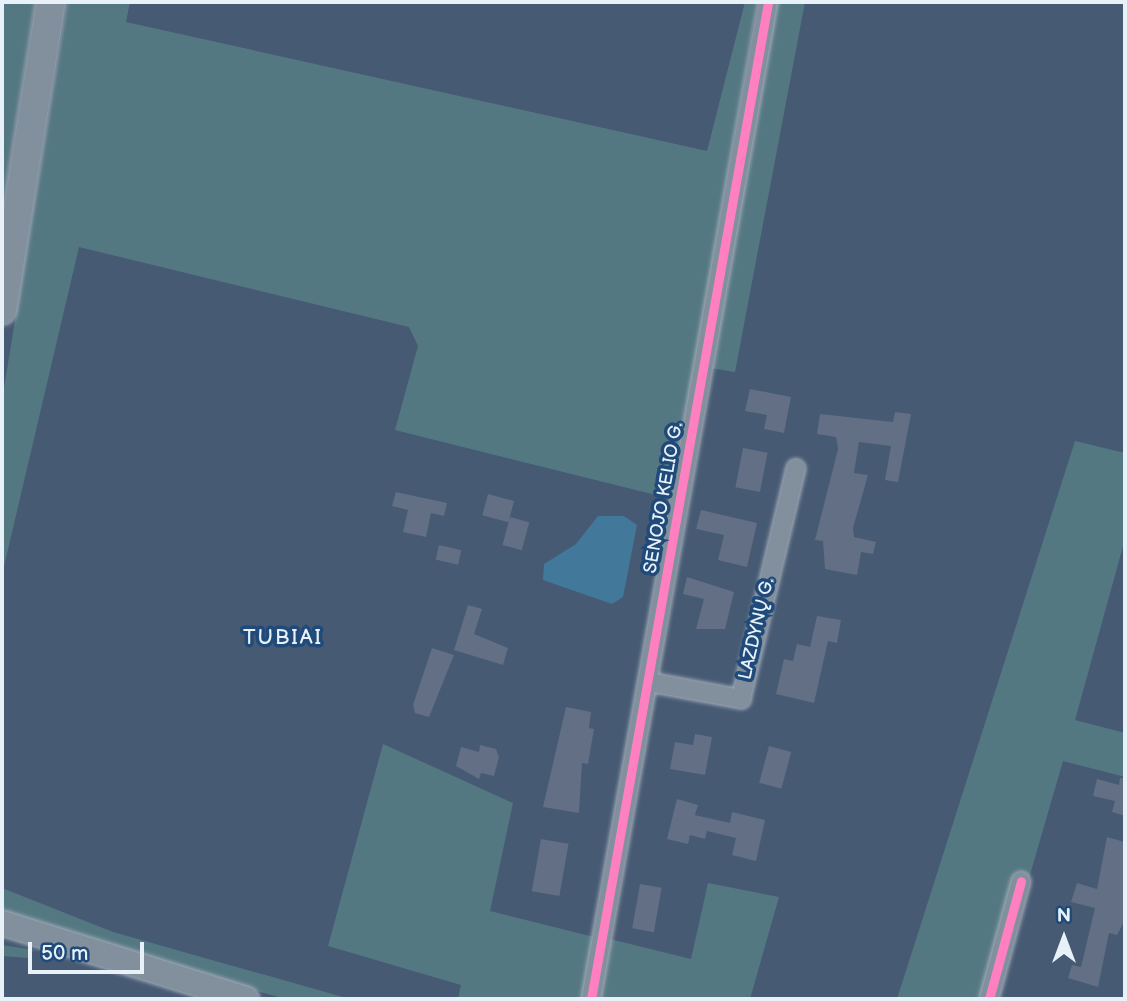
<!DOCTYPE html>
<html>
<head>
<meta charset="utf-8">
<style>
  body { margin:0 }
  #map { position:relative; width:1127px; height:1001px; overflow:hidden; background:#465a73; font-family:"Balsamiq Sans",sans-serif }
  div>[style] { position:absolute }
  .green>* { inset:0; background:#547882 }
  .water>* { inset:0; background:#427899 }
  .building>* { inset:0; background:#626f84; transform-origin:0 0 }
  .roads { filter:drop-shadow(0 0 2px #a2acb9) drop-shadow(0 0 2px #a2acb9) }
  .street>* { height:18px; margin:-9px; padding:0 9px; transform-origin:9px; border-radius:9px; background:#828f9c }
  .secondary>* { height:24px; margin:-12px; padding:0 12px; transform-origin:12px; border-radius:12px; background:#828f9c }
  .primary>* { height:28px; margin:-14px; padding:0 14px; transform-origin:14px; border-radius:14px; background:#828f9c }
  .cycleway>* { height:9px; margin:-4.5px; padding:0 4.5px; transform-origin:4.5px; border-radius:4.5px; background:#ff80c0 }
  span { translate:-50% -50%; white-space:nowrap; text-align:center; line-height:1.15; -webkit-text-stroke:7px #1f4a7a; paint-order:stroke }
  .street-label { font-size:18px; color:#e8f1f8 }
  .quarter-label { font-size:21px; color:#e8f1f8; letter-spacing:2px }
  .frame { position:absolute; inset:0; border:4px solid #e8f1f8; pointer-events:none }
  .north { position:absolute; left:1029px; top:903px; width:70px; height:70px; -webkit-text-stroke:5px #1f4a7a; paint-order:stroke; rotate:0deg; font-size:19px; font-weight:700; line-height:28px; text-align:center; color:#e8f1f8 }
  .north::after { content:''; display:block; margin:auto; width:24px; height:32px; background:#e8f1f8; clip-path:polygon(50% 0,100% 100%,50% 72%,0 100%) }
  .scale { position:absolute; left:28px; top:942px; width:116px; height:32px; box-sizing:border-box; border:4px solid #e8f1f8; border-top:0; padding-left:9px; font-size:21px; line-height:24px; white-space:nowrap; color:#e8f1f8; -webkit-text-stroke:5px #1f4a7a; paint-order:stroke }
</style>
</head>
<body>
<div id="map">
  <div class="green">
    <div style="clip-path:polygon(2px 2px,35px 2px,2px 210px)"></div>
    <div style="clip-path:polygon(67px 2px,130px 2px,126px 22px,707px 151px,745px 2px,757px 2px,672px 499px,395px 430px,418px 346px,409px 327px,79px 247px,2px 575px,2px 400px)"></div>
    <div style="clip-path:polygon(775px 2px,805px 2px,735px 372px,710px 368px)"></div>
    <div style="clip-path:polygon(1075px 441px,1125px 453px,1125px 539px,1075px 720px,1125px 733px,1125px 777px,1063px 761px,994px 999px,897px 999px)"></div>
    <div style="clip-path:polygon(383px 744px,513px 803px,490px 911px,598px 938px,584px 999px,458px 999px,461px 985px,328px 946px)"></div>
    <div style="clip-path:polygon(708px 883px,779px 897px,750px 999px,598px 999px,610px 939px,691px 959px)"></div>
    <div style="clip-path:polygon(2px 888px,113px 932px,350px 999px,285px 999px,2px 917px)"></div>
    <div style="clip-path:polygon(2px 945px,33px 950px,30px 958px,2px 956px)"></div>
  </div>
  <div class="water">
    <div style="clip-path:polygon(598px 516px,624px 516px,637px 525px,623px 597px,612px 604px,543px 580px,544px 564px,576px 544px)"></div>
  </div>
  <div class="building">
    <div style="clip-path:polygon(750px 389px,791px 397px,784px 433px,764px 429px,767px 415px,745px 411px)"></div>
    <div style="clip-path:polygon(895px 412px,911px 414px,898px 482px,885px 480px,891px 446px,859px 442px,854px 473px,868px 475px,853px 528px,854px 537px,876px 542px,873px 554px,861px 552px,857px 575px,825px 569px,823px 541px,815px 540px,838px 449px,836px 437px,817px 434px,820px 414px,893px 422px)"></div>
    <div style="left:743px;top:448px;width:25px;height:40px;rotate:11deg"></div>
    <div style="clip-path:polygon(396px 492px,447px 503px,444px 516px,431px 513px,426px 537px,403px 532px,408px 510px,392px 506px)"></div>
    <div style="left:488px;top:494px;width:27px;height:22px;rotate:15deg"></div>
    <div style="clip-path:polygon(701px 510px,757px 523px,747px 567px,718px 560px,724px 535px,696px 529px)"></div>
    <div style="left:510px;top:517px;width:20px;height:29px;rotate:15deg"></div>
    <div style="left:439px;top:545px;width:23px;height:15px;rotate:13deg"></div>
    <div style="clip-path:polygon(687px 577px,734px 592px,725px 629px,696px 629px,704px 599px,683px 594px)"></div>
    <div style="clip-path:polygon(468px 605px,482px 609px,474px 634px,508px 648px,503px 665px,454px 650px)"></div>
    <div style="clip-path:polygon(817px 616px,841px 620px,837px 643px,828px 641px,814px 703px,776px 694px,784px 659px,793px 661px,797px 644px,810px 647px)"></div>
    <div style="clip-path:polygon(432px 648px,454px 655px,429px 717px,415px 713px,413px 705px)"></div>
    <div style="clip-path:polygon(566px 707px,591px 712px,589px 728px,594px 729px,588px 764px,582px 763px,579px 813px,543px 807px)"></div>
    <div style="clip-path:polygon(695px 734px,712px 737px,705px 775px,670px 769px,675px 742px,693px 745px)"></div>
    <div style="clip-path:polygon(480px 745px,496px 749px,499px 757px,494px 776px,481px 773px,479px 779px,456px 766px,461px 747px,479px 752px)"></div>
    <div style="left:769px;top:746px;width:23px;height:38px;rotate:15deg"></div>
    <div style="clip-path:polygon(1120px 778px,1125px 778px,1125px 816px,1112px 812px,1115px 801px,1093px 796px,1097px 779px,1119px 785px)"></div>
    <div style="clip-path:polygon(677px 799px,698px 805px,695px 815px,730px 823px,732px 812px,765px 820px,756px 861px,732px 855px,736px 838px,707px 831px,705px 839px,690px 835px,688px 844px,667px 839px)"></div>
    <div style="clip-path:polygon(1107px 837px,1125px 842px,1125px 920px,1117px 935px,1109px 933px,1098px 987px,1068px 978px,1072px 965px,1081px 967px,1095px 908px,1071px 902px,1077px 883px,1097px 889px)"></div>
    <div style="left:541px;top:839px;width:28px;height:53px;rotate:10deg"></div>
    <div style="left:640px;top:884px;width:22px;height:45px;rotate:10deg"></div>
  </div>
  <div class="roads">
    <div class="street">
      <div style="left:649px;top:682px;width:94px;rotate:10.5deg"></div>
      <div style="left:741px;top:699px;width:237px;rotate:-76.6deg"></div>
      <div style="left:591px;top:999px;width:1013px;rotate:-79.93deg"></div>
      <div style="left:989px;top:999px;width:122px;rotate:-74.8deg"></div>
    </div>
    <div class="secondary">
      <div style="left:2px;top:923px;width:256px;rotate:17.3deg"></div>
    </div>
    <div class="primary">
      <div style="left:2px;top:310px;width:312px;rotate:-81deg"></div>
    </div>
  </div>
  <div class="cycleway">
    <div style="left:591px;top:999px;width:1013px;rotate:-79.93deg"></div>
    <div style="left:989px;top:999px;width:122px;rotate:-74.8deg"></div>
  </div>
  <div class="street-label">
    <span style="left:664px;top:498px;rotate:-80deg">SENOJO KELIO G.</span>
    <span style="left:757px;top:629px;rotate:-77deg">LAZDYNŲ G.</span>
  </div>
  <div class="quarter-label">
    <span style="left:283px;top:638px">TUBIAI</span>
  </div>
  <div class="frame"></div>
  <div class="north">N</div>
  <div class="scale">50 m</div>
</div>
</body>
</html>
